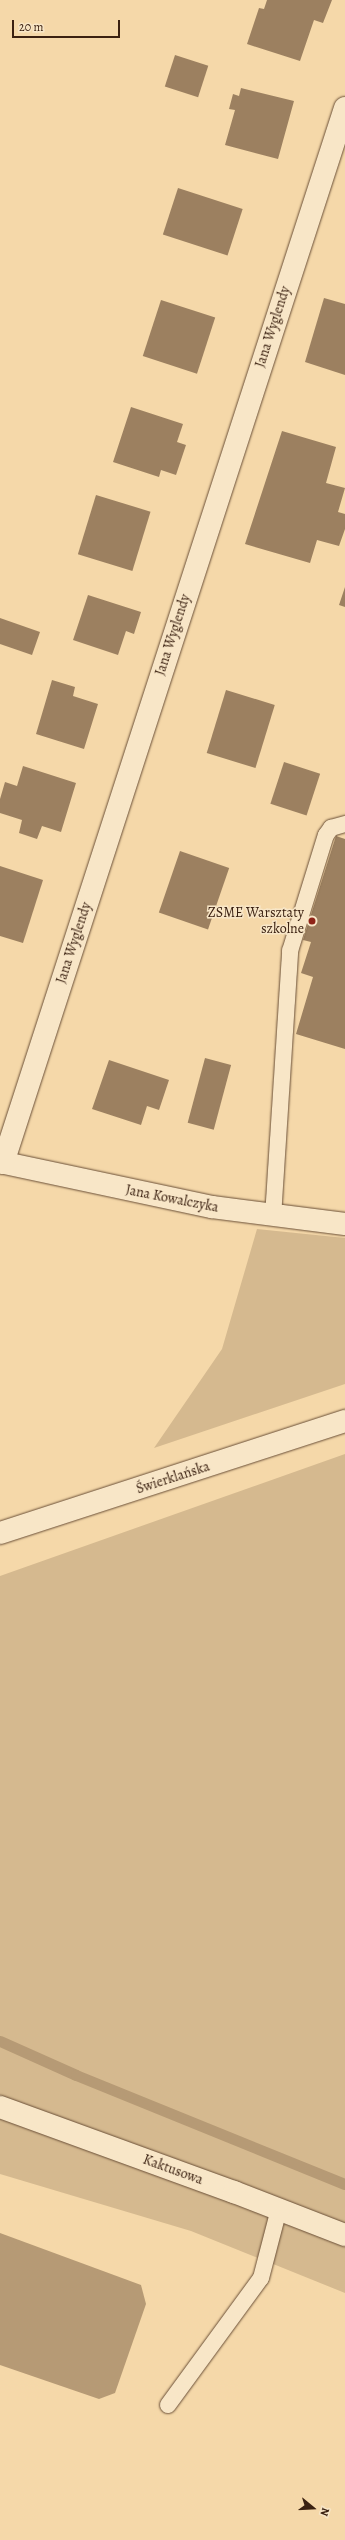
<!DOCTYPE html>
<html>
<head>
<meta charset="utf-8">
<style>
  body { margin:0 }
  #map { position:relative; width:345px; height:2540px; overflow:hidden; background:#f5d8a9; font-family:Alegreya,serif }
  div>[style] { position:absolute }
  .green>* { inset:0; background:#d5b98f }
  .water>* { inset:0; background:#b69a75 }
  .stream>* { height:11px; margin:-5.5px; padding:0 5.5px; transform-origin:5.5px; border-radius:5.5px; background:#b69a75 }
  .building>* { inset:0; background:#9c8060; transform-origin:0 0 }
  .roads { filter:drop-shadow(0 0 1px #6a4f37) drop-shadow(0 0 1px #6a4f37) }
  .service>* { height:16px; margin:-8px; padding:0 8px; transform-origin:8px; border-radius:8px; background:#f8e6c7 }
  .minor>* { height:22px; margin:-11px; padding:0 11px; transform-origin:11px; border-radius:11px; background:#f8e6c7 }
  .tertiary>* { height:22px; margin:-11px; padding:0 11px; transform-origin:11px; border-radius:11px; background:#f8e6c7 }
  .dots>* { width:11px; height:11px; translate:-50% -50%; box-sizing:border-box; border:2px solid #f8e6c7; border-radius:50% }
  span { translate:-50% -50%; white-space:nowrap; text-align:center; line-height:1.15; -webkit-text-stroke:3px #f8e6c7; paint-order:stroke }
  .street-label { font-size:14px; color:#3b2111 }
  .poi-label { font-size:14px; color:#3b2111 }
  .right { translate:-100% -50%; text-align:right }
  .north { position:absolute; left:293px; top:2488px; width:40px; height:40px; -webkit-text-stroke:3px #f8e6c7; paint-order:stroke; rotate:108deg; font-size:11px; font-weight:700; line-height:16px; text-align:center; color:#3b2111 }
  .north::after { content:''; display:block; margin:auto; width:14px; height:18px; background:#3b2111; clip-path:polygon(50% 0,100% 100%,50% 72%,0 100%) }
  .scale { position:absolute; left:12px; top:20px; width:108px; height:18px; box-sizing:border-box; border:2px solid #3b2111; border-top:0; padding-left:5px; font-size:12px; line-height:14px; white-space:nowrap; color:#3b2111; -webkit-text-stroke:3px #f8e6c7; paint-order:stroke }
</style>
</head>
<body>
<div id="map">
  <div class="green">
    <div style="clip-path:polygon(257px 1229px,345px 1238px,345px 1384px,154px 1448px,222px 1349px)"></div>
    <div style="clip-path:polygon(345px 1454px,345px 2293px,191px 2231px,0 2174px,0 1576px)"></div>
  </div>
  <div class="water">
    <div style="clip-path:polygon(0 2233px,141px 2285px,146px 2304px,115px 2393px,99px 2399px,0 2365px)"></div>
  </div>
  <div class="stream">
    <div style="left:0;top:2041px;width:83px;rotate:24.1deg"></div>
    <div style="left:76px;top:2075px;width:290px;rotate:22.1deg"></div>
  </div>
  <div class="building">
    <div style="clip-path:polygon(267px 0,332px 0,323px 23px,314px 20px,300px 61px,247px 44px,259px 8px,264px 9px)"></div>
    <div style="left:175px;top:55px;width:35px;height:33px;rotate:18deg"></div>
    <div style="clip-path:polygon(241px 88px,294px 101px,278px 159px,225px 145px,235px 110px,229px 109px,233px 94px,239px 96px)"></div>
    <div style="left:178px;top:188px;width:68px;height:49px;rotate:18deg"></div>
    <div style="clip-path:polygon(324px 298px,345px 304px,345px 375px,305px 362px)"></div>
    <div style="left:161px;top:300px;width:57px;height:59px;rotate:18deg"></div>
    <div style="clip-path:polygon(131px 407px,183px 424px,177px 442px,186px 445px,176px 475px,161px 470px,159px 477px,113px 462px)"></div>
    <div style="clip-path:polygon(282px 431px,336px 447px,326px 483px,345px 488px,338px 512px,345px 514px,345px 529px,339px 546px,317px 540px,310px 563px,245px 544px)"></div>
    <div style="left:96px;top:495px;width:57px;height:62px;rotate:17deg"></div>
    <div style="clip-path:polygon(345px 587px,345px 607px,339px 605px)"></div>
    <div style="clip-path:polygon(88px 595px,141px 612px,134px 634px,126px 631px,118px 655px,73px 640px)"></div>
    <div style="clip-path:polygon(0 618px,40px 632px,32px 655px,0 644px)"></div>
    <div style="clip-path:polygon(52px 680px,75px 687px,73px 696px,98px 704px,84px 749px,36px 734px)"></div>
    <div style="left:226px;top:690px;width:51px;height:66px;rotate:17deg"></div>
    <div style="left:284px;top:762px;width:38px;height:44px;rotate:18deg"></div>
    <div style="clip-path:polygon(23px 766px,76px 783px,61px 832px,42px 826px,37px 839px,19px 833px,22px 820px,0 813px,0 799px,5px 782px,17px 786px)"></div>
    <div style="clip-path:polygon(336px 836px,345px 839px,345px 1049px,296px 1034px,313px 977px,301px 973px,311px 942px,303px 940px)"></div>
    <div style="left:180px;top:851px;width:52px;height:65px;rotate:19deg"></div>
    <div style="clip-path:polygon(0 866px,43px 880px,23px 943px,0 936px)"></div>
    <div style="left:205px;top:1058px;width:27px;height:67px;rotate:15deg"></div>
    <div style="clip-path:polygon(109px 1060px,169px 1080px,159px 1110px,147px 1106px,141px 1125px,92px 1109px)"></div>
  </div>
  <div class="roads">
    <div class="service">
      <div style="left:273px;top:1217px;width:267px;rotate:-86.3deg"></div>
      <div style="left:290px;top:951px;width:121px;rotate:-72.8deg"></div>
      <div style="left:326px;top:835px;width:9px;rotate:-54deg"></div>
      <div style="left:331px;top:828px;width:15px;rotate:-16deg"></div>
      <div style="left:168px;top:2405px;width:157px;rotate:-53.8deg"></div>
      <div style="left:261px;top:2278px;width:71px;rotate:-75.4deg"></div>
    </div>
    <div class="minor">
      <div style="left:0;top:1162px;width:217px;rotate:12deg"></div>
      <div style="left:212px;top:1207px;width:134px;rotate:7.3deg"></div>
      <div style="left:3px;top:1163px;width:1109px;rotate:-72.04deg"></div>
    </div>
    <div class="tertiary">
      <div style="left:0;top:1533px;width:363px;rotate:-18deg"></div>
      <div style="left:0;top:2107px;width:249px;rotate:20deg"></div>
      <div style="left:234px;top:2192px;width:119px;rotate:21.2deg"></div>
    </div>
  </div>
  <div class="dots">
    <div style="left:312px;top:921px;background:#8f2418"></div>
  </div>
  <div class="street-label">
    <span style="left:273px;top:327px;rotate:-72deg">Jana Wyglendy</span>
    <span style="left:173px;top:635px;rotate:-72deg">Jana Wyglendy</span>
    <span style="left:74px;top:943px;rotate:-72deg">Jana Wyglendy</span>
    <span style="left:172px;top:1199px;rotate:11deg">Jana Kowalczyka</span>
    <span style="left:173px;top:1478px;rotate:-18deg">Świerklańska</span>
    <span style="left:173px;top:2170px;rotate:20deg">Kaktusowa</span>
  </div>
  <div class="poi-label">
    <span class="right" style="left:304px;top:921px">ZSME Warsztaty<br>szkolne</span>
  </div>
  <div class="north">N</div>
  <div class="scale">20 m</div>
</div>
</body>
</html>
